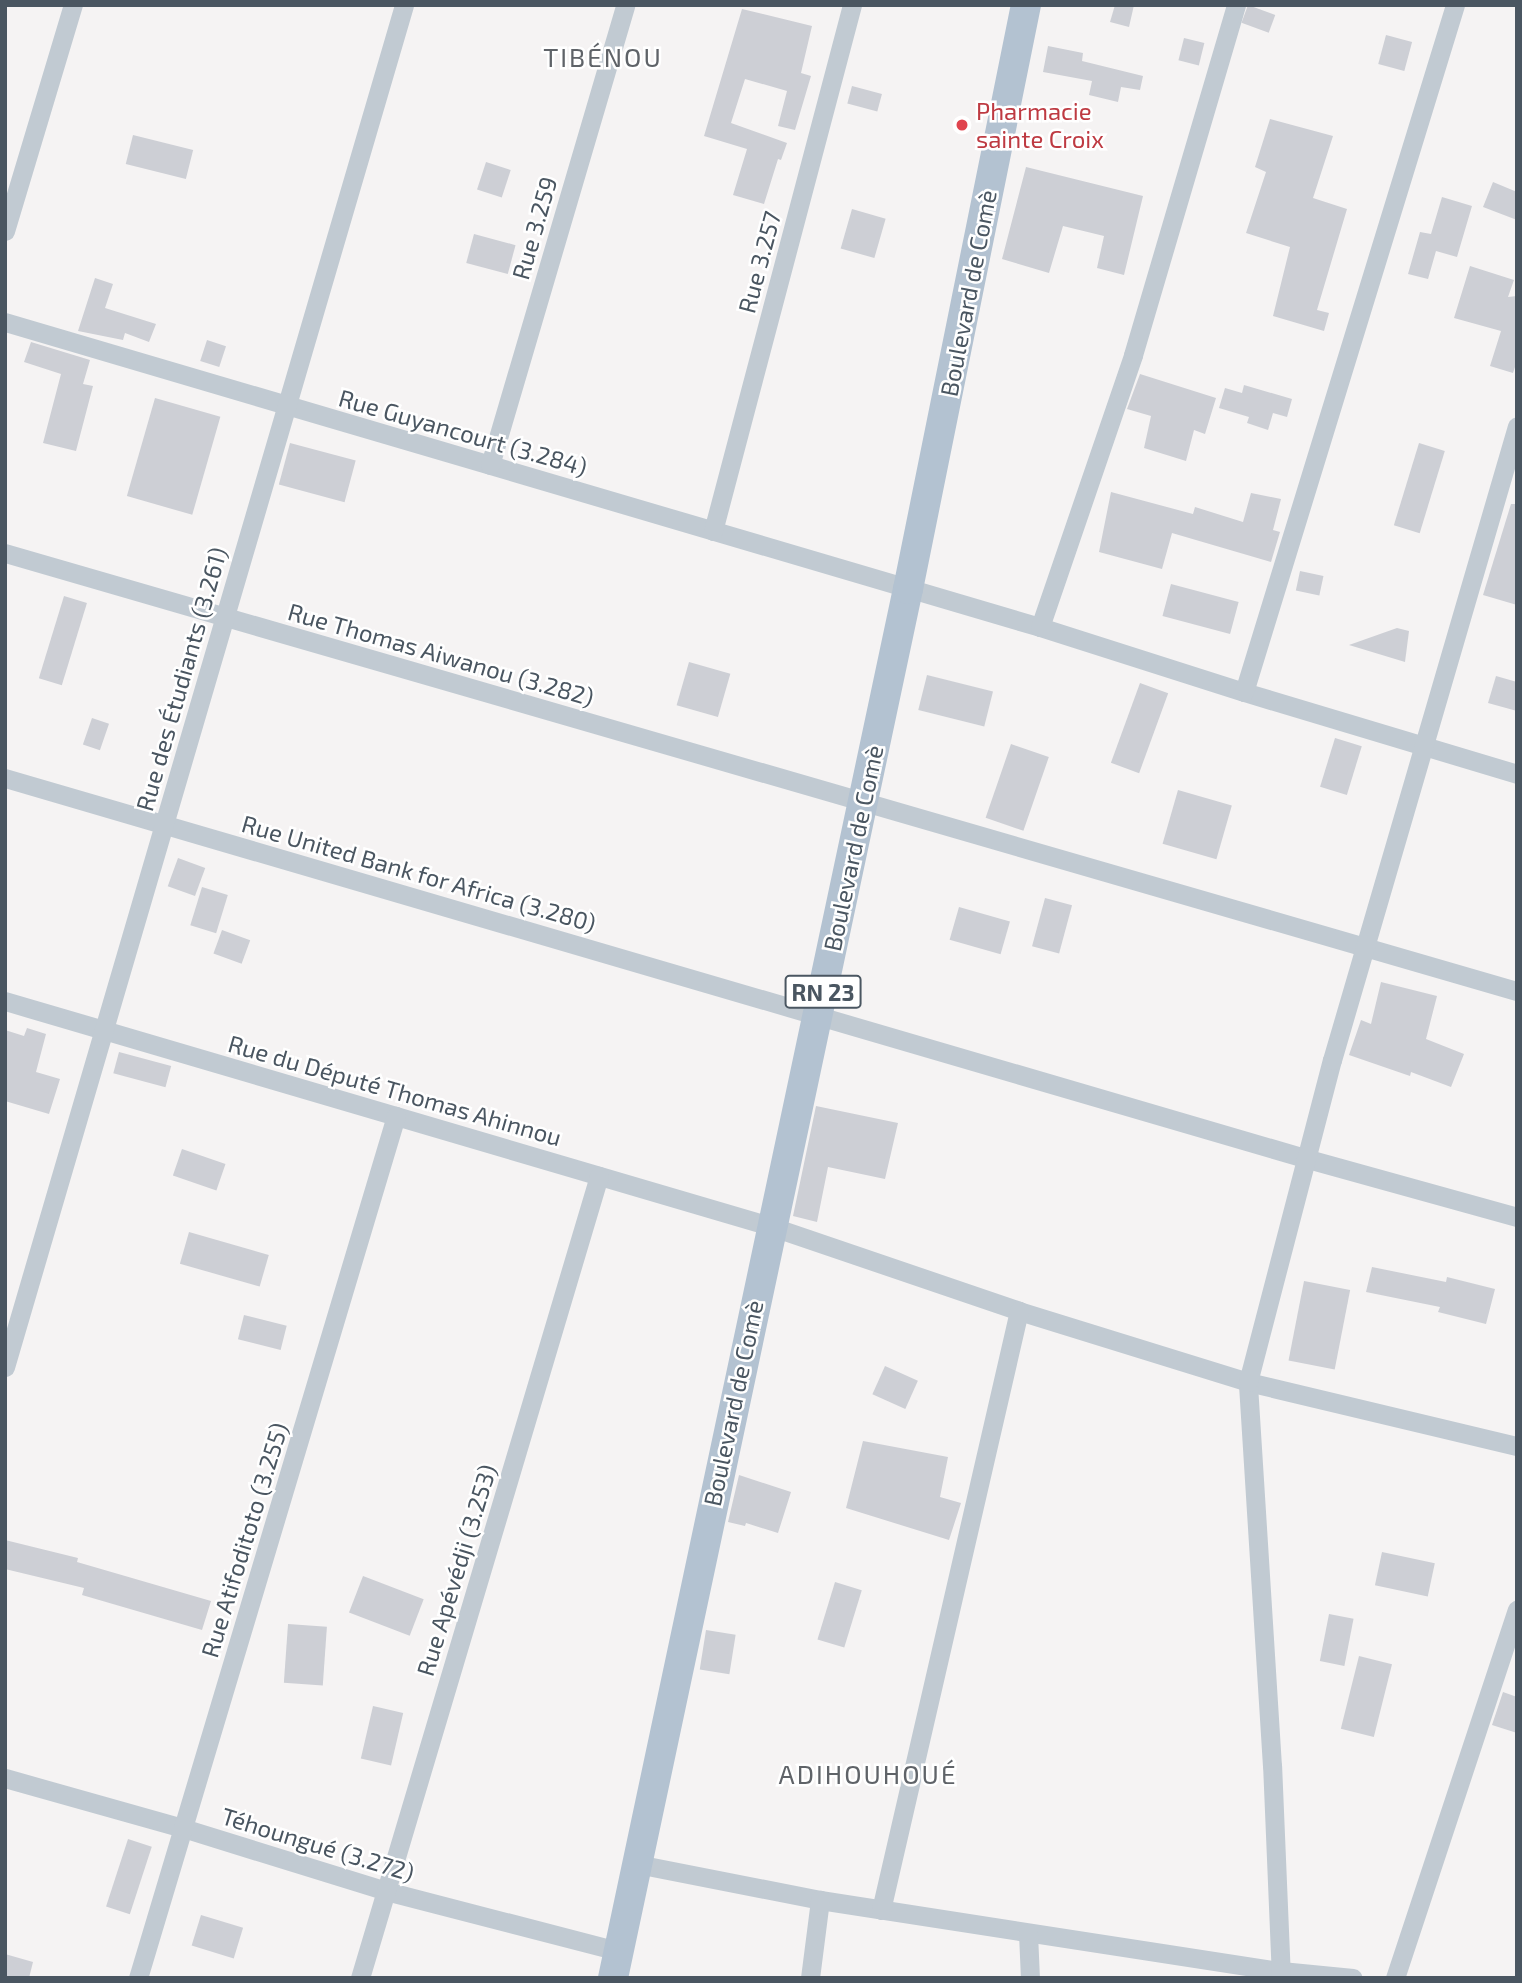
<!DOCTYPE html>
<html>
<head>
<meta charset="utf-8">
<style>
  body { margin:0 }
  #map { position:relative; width:1522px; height:1983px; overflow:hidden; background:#f5f3f3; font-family:"Exo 2",sans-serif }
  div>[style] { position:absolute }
  .building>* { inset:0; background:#cdcfd5; transform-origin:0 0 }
  .minor>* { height:19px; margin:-9.5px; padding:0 9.5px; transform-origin:9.5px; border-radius:9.5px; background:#c1cad2 }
  .primary>* { height:30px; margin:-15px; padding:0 15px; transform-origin:15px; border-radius:15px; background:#b3c2d1 }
  .dots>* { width:19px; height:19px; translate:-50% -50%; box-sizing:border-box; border:4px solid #fff; border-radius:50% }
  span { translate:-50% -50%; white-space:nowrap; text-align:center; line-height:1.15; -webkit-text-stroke:5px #fff; paint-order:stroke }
  .shield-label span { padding:2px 5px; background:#fff; border:2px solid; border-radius:5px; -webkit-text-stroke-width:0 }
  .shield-label { font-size:23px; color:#4a5661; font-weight:700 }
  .health-label { font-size:24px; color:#be3a42 }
  .left { translate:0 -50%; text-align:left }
  .street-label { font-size:24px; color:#4a5661 }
  .neighbourhood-label { font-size:26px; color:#5f6368; letter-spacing:2px }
  .frame { position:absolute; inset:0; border:7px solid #4a5661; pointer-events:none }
</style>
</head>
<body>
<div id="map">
  <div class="building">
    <div style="clip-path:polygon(1115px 5px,1134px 5px,1129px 27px,1110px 22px)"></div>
    <div style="left:1248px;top:5px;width:29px;height:19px;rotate:20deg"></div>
    <div style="clip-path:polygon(742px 9px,812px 26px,801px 73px,811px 76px,795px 130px,778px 126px,787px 91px,745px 79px,731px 123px,787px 143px,781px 160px,778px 159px,764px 204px,733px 195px,747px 149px,704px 136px)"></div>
    <div style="left:1386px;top:35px;width:27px;height:30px;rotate:15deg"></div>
    <div style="left:1184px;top:38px;width:21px;height:23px;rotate:14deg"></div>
    <div style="clip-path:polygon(1048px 46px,1083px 53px,1082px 61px,1143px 76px,1140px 90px,1121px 87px,1118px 102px,1089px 95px,1092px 81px,1043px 72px)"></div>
    <div style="left:852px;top:86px;width:31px;height:18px;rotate:15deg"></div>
    <div style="clip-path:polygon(1270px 119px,1333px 136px,1313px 198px,1347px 209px,1317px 310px,1329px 313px,1324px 331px,1273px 316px,1290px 247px,1246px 233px,1266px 172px,1255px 167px)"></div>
    <div style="left:133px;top:135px;width:62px;height:30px;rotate:14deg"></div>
    <div style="left:486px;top:162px;width:26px;height:29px;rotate:18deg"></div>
    <div style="clip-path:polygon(1026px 167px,1143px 196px,1124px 275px,1097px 268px,1104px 236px,1063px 226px,1049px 273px,1002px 259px)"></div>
    <div style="clip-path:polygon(1493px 182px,1517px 192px,1517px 220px,1483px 207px)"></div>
    <div style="clip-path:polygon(1442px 197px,1472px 206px,1457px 257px,1436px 251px,1428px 279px,1408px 274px,1420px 232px,1431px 234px)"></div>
    <div style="left:852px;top:209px;width:35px;height:41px;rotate:16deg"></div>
    <div style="left:474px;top:234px;width:43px;height:30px;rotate:15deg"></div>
    <div style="clip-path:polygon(1470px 266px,1514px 280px,1508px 297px,1517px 296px,1517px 361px,1513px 373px,1490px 366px,1501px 331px,1454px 318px)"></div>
    <div style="clip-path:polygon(95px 278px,113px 284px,105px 308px,156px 324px,149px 342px,125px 333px,123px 340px,78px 331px)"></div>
    <div style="left:207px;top:340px;width:20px;height:22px;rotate:18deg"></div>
    <div style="clip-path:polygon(31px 342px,90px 360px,83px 384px,93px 386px,76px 451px,43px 443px,61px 374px,24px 362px)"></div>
    <div style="clip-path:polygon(1140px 374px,1216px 398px,1205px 434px,1194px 430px,1186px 461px,1144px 448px,1151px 416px,1127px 409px)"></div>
    <div style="clip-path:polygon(1244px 385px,1292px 399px,1287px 417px,1273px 413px,1268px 430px,1247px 423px,1249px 417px,1219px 408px,1225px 388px,1242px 393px)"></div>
    <div style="left:155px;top:398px;width:68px;height:102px;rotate:16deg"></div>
    <div style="left:290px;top:443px;width:68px;height:43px;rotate:15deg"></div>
    <div style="left:1419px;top:443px;width:27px;height:86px;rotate:17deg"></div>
    <div style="clip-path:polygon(1111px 492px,1193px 514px,1195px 507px,1243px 522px,1251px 493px,1281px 499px,1273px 530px,1280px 532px,1271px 562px,1172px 533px,1162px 569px,1099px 552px)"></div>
    <div style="clip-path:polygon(1511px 504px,1517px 504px,1517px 605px,1483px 595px)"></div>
    <div style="left:1300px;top:571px;width:24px;height:20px;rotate:12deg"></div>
    <div style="left:1171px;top:584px;width:70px;height:33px;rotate:15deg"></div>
    <div style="left:64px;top:596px;width:24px;height:86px;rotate:17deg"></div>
    <div style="clip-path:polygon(1397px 628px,1409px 631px,1405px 662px,1349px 645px)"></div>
    <div style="left:689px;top:662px;width:43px;height:45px;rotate:16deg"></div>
    <div style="left:927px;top:675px;width:68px;height:36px;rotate:14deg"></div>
    <div style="clip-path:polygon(1496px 676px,1517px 682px,1517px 711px,1488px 703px)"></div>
    <div style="left:1140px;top:683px;width:30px;height:85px;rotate:20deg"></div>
    <div style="left:92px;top:718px;width:18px;height:28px;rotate:19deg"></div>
    <div style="left:1335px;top:738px;width:28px;height:51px;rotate:17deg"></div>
    <div style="left:1011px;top:744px;width:40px;height:78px;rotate:19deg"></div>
    <div style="left:1178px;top:790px;width:56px;height:56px;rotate:16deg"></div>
    <div style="left:178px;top:858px;width:29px;height:30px;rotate:20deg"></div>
    <div style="left:202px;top:887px;width:27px;height:40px;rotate:17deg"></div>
    <div style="left:1045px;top:898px;width:28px;height:50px;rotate:15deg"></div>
    <div style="left:959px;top:907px;width:53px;height:34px;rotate:16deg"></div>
    <div style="left:222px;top:930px;width:30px;height:25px;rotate:20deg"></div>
    <div style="clip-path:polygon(1381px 982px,1437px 996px,1426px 1039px,1464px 1054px,1451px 1087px,1411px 1072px,1410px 1076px,1349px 1055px,1361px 1020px,1371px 1024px)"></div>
    <div style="clip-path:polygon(27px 1028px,46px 1034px,36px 1072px,60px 1079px,49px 1114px,5px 1101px,5px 1030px,24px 1036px)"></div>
    <div style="left:119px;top:1052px;width:54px;height:22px;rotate:15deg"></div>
    <div style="clip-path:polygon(816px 1106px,898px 1123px,885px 1179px,828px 1167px,817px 1222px,793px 1216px)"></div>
    <div style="left:182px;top:1149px;width:46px;height:28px;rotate:19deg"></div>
    <div style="left:189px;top:1232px;width:83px;height:33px;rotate:16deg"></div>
    <div style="clip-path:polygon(1372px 1267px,1446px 1282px,1447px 1277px,1495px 1289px,1486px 1324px,1438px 1312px,1440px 1307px,1366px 1292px)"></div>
    <div style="left:1304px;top:1281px;width:47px;height:81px;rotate:11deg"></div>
    <div style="left:244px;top:1315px;width:44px;height:25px;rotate:14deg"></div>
    <div style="left:885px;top:1366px;width:36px;height:31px;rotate:24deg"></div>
    <div style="clip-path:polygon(863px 1441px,948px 1457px,940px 1497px,961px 1503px,949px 1540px,846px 1508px)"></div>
    <div style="clip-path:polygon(739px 1475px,791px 1492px,778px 1533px,746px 1523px,745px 1526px,728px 1522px)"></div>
    <div style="clip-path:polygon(5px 1540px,78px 1558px,77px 1562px,211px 1601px,202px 1630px,82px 1595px,84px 1588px,5px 1569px)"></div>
    <div style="left:1382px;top:1552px;width:54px;height:34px;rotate:12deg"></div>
    <div style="left:363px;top:1576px;width:65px;height:39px;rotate:21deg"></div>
    <div style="left:835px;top:1582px;width:28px;height:60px;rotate:17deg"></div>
    <div style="left:1329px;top:1614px;width:25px;height:48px;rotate:11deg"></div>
    <div style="left:288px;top:1624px;width:39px;height:59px;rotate:4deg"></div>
    <div style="left:706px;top:1630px;width:30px;height:40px;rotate:9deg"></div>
    <div style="left:1359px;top:1656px;width:34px;height:75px;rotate:14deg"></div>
    <div style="clip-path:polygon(1503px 1692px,1517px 1697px,1517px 1733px,1492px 1725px)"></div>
    <div style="left:373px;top:1706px;width:31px;height:54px;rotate:13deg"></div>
    <div style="left:128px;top:1839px;width:25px;height:71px;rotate:18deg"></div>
    <div style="left:201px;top:1915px;width:44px;height:32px;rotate:17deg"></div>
    <div style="clip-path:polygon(5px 1954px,33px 1962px,29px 1978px,5px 1978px)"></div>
  </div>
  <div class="minor">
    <div style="left:5px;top:231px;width:236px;rotate:-73.3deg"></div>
    <div style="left:5px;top:322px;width:1079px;rotate:16.42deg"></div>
    <div style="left:1040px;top:627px;width:214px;rotate:17.7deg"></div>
    <div style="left:1244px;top:692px;width:285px;rotate:16.7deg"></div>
    <div style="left:490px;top:465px;width:479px;rotate:-73.6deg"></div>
    <div style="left:713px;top:531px;width:544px;rotate:-75.2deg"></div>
    <div style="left:5px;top:553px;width:1574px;rotate:16.16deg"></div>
    <div style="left:1040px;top:627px;width:287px;rotate:-71.1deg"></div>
    <div style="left:1133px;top:355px;width:365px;rotate:-73.6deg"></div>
    <div style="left:1244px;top:692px;width:719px;rotate:-72.93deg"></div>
    <div style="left:5px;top:778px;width:1358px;rotate:16.3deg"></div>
    <div style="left:1308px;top:1159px;width:217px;rotate:15.5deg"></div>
    <div style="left:5px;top:1001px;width:797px;rotate:16.39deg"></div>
    <div style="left:770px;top:1226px;width:263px;rotate:18.8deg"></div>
    <div style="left:1019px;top:1311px;width:240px;rotate:17.2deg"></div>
    <div style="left:1248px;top:1382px;width:277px;rotate:13.4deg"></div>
    <div style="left:5px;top:1367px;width:1419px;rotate:-73.67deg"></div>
    <div style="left:5px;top:1778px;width:185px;rotate:15.7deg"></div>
    <div style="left:183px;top:1828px;width:213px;rotate:17.2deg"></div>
    <div style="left:386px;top:1891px;width:240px;rotate:14.5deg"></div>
    <div style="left:637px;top:1864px;width:187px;rotate:11.1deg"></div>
    <div style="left:820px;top:1900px;width:466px;rotate:8.8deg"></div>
    <div style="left:1281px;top:1971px;width:72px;rotate:5.6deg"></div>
    <div style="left:881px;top:1910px;width:615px;rotate:-77.03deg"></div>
    <div style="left:1028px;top:1933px;width:45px;rotate:87.5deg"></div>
    <div style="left:138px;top:1978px;width:900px;rotate:-73.34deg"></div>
    <div style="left:360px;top:1978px;width:837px;rotate:-73.41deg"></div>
    <div style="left:810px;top:1978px;width:79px;rotate:-82.7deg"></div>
    <div style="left:1281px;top:1978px;width:212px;rotate:-92.4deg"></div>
    <div style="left:1272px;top:1766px;width:385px;rotate:-93.6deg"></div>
    <div style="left:1248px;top:1382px;width:333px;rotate:-75.4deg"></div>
    <div style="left:1332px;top:1060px;width:660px;rotate:-73.73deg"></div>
    <div style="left:1395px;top:1978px;width:388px;rotate:-71.7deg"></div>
  </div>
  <div class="primary">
    <div style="left:613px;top:1978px;width:1420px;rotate:-78.01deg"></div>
    <div style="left:908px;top:589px;width:596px;rotate:-78.58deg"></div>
  </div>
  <div class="dots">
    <div style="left:962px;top:125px;background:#e0444e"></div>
  </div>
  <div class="shield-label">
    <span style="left:823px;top:992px">RN 23</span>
  </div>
  <div class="health-label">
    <span class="left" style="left:976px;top:125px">Pharmacie<br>sainte Croix</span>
  </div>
  <div class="street-label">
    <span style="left:534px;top:228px;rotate:-74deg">Rue 3.259</span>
    <span style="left:759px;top:262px;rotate:-75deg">Rue 3.257</span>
    <span style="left:968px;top:293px;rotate:-79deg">Boulevard de Comè</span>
    <span style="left:463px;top:432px;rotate:16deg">Rue Guyancourt (3.284)</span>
    <span style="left:441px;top:654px;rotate:16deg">Rue Thomas Aiwanou (3.282)</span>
    <span style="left:181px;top:679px;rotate:-74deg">Rue des Étudiants (3.261)</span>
    <span style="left:853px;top:848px;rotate:-78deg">Boulevard de Comè</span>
    <span style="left:419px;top:873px;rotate:16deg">Rue United Bank for Africa (3.280)</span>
    <span style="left:395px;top:1090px;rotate:16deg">Rue du Député Thomas Ahinnou</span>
    <span style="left:733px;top:1403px;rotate:-78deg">Boulevard de Comè</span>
    <span style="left:244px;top:1540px;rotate:-73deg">Rue Atifoditoto (3.255)</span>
    <span style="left:456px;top:1570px;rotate:-73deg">Rue Apévédji (3.253)</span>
    <span style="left:318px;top:1844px;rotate:17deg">Téhoungué (3.272)</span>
  </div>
  <div class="neighbourhood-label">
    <span style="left:603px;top:57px">TIBÉNOU</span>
    <span style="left:868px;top:1774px">ADIHOUHOUÉ</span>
  </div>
  <div class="frame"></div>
</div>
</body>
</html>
